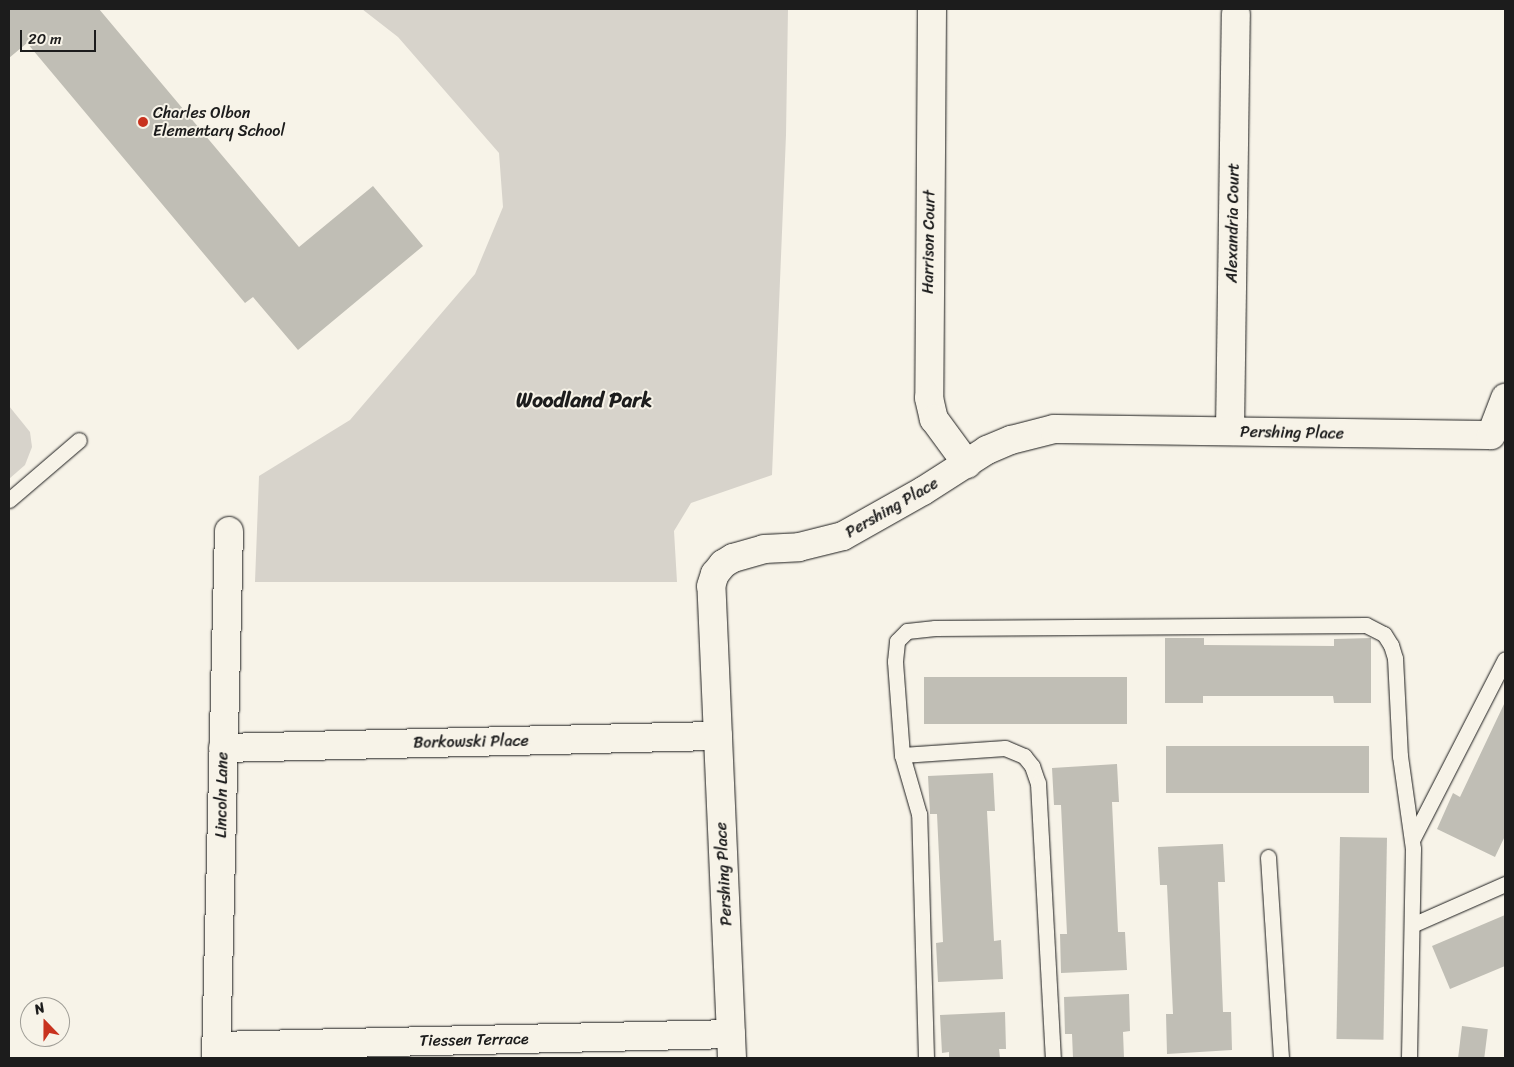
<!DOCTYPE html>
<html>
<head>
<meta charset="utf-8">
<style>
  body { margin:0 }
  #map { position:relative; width:1514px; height:1067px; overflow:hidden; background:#f7f3e8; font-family:Sriracha,sans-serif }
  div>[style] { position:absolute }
  .green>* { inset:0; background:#d7d3cb }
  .building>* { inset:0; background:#c0beb5; transform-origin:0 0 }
  .roads { filter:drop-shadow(0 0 1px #1c1c1c) drop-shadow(0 0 1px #1c1c1c) }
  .lane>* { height:15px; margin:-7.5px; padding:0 7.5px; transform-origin:7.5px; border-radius:7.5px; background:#f7f3e8 }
  .street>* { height:28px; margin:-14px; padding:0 14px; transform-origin:14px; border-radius:14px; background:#f7f3e8 }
  .dots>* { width:14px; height:14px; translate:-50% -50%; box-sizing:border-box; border:2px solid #f7f3e8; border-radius:50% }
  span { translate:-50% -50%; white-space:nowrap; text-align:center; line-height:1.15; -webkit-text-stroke:4px #f7f3e8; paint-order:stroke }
  .poi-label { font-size:16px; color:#1c1c1c }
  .left { translate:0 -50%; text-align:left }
  .street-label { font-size:16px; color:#1c1c1c }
  .district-label { font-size:21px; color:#1c1c1c; font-weight:700 }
  .frame { position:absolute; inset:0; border:10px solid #1c1c1c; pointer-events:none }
  .north { position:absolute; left:20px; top:997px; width:50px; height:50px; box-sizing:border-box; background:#f7f3e8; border:1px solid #9f9d96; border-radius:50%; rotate:338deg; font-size:14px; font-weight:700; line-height:20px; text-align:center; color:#1c1c1c }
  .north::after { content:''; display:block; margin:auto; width:18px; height:22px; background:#c8321e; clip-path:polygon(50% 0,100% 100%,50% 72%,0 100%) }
  .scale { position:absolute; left:20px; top:30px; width:76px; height:22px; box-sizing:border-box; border:2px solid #1c1c1c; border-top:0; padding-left:6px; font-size:15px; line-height:18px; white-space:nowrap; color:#1c1c1c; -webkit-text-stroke:4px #f7f3e8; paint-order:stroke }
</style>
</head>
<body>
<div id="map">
  <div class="green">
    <div style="clip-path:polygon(362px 9px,788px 9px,786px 135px,772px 475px,691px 503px,674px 531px,677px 582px,255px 582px,259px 476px,350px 420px,475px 274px,503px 207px,499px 153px,398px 37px)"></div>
    <div style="clip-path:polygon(9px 406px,30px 432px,32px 447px,25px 465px,9px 479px)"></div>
  </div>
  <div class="building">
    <div style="clip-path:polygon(9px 9px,99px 9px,299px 247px,373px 186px,423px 246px,298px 350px,253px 297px,245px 303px,27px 43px,9px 58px)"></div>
    <div style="clip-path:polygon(1165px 638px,1204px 638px,1204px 645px,1334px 646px,1334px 639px,1371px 638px,1371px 703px,1334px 703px,1333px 696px,1203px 696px,1203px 703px,1165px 703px)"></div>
    <div style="left:1127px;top:677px;width:47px;height:203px;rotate:90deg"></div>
    <div style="clip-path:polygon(1505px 702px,1505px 836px,1495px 857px,1437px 829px,1453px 793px,1460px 797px)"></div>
    <div style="left:1369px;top:746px;width:47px;height:203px;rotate:90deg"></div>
    <div style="clip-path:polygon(1117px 764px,1119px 802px,1112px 802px,1118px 932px,1125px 932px,1127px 970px,1061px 973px,1060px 934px,1067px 934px,1061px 805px,1054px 805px,1052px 768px)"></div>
    <div style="clip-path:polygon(993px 773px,995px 811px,987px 811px,994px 941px,1001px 940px,1003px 979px,938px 982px,936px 943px,943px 942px,937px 814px,930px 814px,928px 776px)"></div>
    <div style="left:1340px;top:837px;width:47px;height:202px;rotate:1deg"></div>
    <div style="clip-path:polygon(1223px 844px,1225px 882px,1218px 882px,1223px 1012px,1231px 1012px,1232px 1050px,1167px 1054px,1166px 1014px,1173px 1014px,1167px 885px,1160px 885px,1158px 847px)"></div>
    <div style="clip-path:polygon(1505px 915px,1505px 966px,1450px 989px,1432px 946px)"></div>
    <div style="clip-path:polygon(1129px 994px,1130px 1031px,1123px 1032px,1124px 1058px,1073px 1058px,1072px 1034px,1065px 1034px,1064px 997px)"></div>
    <div style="clip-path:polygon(1005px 1012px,1006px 1049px,999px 1049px,1000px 1058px,949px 1058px,949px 1052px,942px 1053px,940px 1015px)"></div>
    <div style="left:1462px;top:1026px;width:26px;height:32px;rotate:7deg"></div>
  </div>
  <div class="roads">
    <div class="lane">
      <div style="left:9px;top:500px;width:92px;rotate:-40.6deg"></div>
      <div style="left:902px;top:755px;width:103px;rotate:-3.9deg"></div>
      <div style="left:1005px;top:748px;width:21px;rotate:23deg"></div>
      <div style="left:1024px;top:756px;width:13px;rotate:51deg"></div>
      <div style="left:1032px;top:766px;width:18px;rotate:71deg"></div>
      <div style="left:1038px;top:783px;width:275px;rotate:86.9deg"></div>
      <div style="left:1412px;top:840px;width:203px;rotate:-62.8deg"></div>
      <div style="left:1268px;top:857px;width:201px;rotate:86.3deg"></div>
      <div style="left:1412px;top:925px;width:102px;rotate:-23.8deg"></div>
      <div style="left:926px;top:1058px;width:244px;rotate:-91.6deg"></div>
      <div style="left:919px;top:814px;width:61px;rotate:-106.1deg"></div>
      <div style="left:902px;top:755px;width:94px;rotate:-94.3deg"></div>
      <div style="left:895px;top:661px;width:20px;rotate:-84deg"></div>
      <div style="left:897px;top:641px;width:14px;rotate:-45deg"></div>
      <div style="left:907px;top:631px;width:28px;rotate:-6deg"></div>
      <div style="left:935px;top:628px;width:431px;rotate:-0.4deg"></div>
      <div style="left:1366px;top:625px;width:20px;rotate:27deg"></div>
      <div style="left:1384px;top:634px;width:13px;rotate:58deg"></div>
      <div style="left:1391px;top:645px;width:14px;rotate:73deg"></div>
      <div style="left:1395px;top:658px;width:98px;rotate:87.1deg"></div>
      <div style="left:1400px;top:756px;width:94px;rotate:82deg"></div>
      <div style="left:1413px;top:849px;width:209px;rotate:91.1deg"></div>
    </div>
    <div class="street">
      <div style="left:932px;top:9px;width:389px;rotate:90.4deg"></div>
      <div style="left:929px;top:398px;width:22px;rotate:77deg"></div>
      <div style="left:934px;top:419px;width:56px;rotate:53.7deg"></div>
      <div style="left:1230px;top:431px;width:417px;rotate:-89.2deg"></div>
      <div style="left:223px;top:748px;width:495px;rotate:-1.4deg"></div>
      <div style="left:216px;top:1046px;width:515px;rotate:-1.33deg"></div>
      <div style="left:216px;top:1058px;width:527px;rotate:-88.59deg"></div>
      <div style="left:732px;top:1058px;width:472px;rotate:-92.5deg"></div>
      <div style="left:711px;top:586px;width:13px;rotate:-72deg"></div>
      <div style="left:715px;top:574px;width:13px;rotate:-51deg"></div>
      <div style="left:723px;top:564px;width:12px;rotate:-31deg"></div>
      <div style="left:733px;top:558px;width:32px;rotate:-16deg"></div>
      <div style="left:764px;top:549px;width:35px;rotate:-3deg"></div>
      <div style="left:799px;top:547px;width:45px;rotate:-14deg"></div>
      <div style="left:843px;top:536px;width:92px;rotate:-29.4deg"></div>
      <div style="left:923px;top:491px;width:76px;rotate:-32.6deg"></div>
      <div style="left:987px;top:450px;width:26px;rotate:-23deg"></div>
      <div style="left:1011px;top:440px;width:44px;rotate:-14.3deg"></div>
      <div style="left:1054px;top:429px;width:437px;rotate:0.8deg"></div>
      <div style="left:1491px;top:435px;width:40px;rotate:-69deg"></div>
    </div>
  </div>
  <div class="dots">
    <div style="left:143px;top:122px;background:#c8321e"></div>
  </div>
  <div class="poi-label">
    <span class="left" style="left:153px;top:122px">Charles Olbon<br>Elementary School</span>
  </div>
  <div class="street-label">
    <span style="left:1233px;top:223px;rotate:-89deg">Alexandria Court</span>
    <span style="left:929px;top:242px;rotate:-89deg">Harrison Court</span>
    <span style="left:1292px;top:433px;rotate:1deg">Pershing Place</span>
    <span style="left:892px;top:508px;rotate:-30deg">Pershing Place</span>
    <span style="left:471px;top:742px;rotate:-1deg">Borkowski Place</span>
    <span style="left:222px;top:795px;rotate:-89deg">Lincoln Lane</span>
    <span style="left:724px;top:874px;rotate:-93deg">Pershing Place</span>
    <span style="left:474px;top:1040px;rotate:-1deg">Tiessen Terrace</span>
  </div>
  <div class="district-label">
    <span style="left:584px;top:400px">Woodland Park</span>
  </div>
  <div class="frame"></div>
  <div class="north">N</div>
  <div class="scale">20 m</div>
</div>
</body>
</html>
